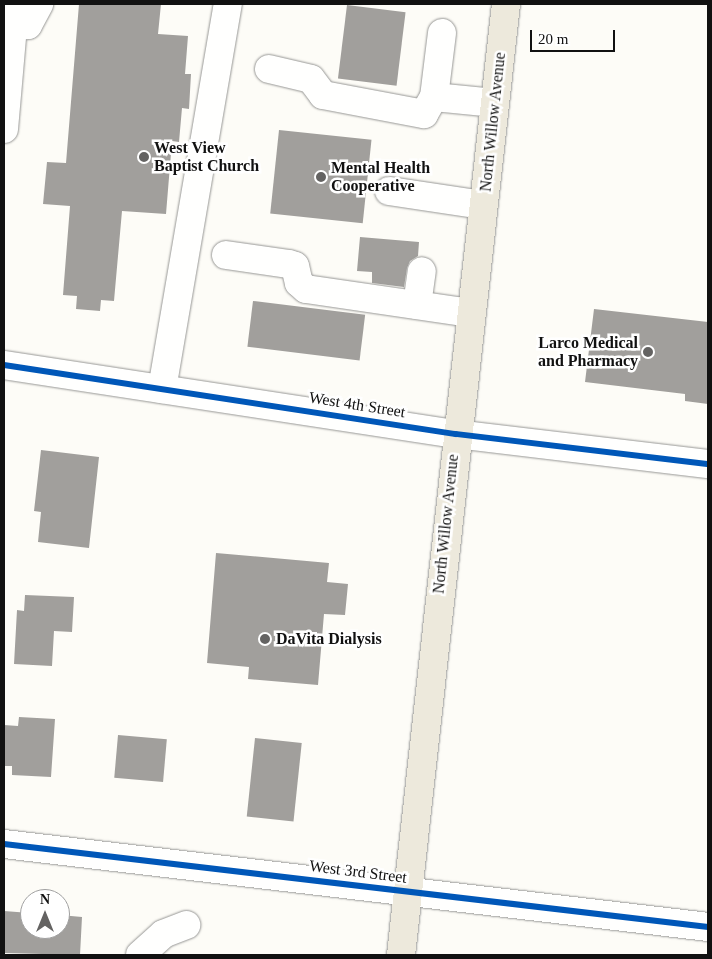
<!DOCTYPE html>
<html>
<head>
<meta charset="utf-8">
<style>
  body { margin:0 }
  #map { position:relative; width:712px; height:959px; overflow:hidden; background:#fdfcf7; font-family:Georgia,serif }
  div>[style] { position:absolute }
  .building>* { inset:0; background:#a19f9c; transform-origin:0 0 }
  .roads { filter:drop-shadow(0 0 1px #979795) drop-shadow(0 0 1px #979795) }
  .minor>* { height:28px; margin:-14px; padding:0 14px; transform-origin:14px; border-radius:14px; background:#fffffe }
  .major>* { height:28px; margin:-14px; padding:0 14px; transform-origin:14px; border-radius:14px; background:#ede9dc }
  .cycleway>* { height:6px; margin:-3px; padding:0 3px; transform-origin:3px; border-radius:3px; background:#0057b8 }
  .dots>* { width:14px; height:14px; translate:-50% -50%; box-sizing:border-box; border:2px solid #fff; border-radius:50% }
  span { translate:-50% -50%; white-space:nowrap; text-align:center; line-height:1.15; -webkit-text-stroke:5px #fff; paint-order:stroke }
  .street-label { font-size:16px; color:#111 }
  .poi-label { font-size:16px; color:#111; font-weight:700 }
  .left { translate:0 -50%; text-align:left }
  .right { translate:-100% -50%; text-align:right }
  .frame { position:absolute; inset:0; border:5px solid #111; pointer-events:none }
  .north { position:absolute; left:20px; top:889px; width:50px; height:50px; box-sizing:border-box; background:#fff; border:1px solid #a0a0a0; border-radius:50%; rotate:0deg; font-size:14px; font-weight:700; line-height:20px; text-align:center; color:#111 }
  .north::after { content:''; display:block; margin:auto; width:18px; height:22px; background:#646362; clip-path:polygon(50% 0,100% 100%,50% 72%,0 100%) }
  .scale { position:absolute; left:530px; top:30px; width:85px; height:22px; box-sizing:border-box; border:2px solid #111; border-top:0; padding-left:6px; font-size:15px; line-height:18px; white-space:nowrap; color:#111; -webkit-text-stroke:4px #fff; paint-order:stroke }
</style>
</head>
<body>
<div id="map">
  <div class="building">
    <div style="clip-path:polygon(79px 4px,161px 4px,158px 34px,188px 36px,185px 74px,191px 74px,189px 109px,182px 108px,179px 142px,172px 141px,166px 214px,122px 211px,114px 301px,101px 300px,100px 311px,76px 309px,77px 296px,63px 295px,70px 206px,43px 204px,47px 162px,66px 163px)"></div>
    <div style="left:347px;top:5px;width:59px;height:74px;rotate:7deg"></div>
    <div style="left:279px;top:130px;width:93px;height:84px;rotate:6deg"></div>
    <div style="clip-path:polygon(360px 237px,419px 242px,418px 256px,410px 261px,407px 268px,404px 287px,372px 283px,372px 272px,357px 271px)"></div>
    <div style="left:253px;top:301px;width:113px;height:46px;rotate:7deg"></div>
    <div style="clip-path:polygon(594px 309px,708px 322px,708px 404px,685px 401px,685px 394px,585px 382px)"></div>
    <div style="clip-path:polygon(41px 450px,99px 457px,89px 548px,38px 542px,41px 512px,34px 511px)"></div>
    <div style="clip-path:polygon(216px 553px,329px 563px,327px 582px,348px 584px,345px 615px,324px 614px,318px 685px,248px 679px,249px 667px,207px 663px)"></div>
    <div style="clip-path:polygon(25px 595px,74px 597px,72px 632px,54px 631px,52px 666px,14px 664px,17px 610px,24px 611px)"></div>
    <div style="clip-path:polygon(19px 717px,55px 719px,51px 777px,12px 775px,12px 766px,4px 766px,4px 725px,18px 726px)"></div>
    <div style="left:118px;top:735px;width:49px;height:43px;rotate:5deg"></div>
    <div style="left:255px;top:738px;width:47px;height:79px;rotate:6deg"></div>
    <div style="clip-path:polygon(4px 911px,30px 913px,30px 929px,60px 929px,60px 915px,82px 917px,80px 955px,4px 953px)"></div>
  </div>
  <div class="roads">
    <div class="minor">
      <div style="left:13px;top:26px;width:15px;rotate:-4deg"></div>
      <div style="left:28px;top:25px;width:24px;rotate:-62deg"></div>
      <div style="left:442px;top:33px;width:64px;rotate:97.1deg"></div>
      <div style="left:434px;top:97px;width:61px;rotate:5.6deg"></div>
      <div style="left:269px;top:69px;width:43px;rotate:13.4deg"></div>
      <div style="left:311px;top:79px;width:20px;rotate:53deg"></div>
      <div style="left:323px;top:95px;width:103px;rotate:10.7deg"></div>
      <div style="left:424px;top:114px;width:20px;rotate:-60deg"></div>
      <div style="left:4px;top:129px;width:125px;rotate:-85deg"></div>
      <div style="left:389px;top:191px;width:95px;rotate:8.5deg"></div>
      <div style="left:226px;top:255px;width:64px;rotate:8.1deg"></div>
      <div style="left:289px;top:264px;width:6px;rotate:18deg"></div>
      <div style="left:295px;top:266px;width:17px;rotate:77deg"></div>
      <div style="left:299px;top:283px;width:9px;rotate:41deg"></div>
      <div style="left:306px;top:289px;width:167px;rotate:8.3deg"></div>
      <div style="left:417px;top:305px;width:34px;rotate:-82deg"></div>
      <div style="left:4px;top:365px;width:457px;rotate:8.7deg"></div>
      <div style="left:456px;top:434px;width:254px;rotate:6.8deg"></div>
      <div style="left:162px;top:389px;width:391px;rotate:-80.3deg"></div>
      <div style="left:4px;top:844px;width:709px;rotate:6.72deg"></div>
      <div style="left:140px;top:955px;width:31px;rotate:-42deg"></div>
      <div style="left:163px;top:934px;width:25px;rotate:-21deg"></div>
    </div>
    <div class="major">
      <div style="left:401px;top:955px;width:957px;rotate:-83.7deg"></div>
    </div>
  </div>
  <div class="cycleway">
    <div style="left:4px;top:365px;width:457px;rotate:8.7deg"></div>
    <div style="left:456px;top:434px;width:254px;rotate:6.8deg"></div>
    <div style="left:4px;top:844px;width:709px;rotate:6.72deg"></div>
  </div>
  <div class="dots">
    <div style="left:144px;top:157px;background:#646362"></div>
    <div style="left:321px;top:177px;background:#646362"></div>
    <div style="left:648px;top:352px;background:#646362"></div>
    <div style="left:265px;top:639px;background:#646362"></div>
  </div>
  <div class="street-label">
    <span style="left:493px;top:122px;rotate:-84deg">North Willow Avenue</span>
    <span style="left:357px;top:405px;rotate:9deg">West 4th Street</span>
    <span style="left:446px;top:524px;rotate:-84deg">North Willow Avenue</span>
    <span style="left:358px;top:872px;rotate:7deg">West 3rd Street</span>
  </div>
  <div class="poi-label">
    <span class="left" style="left:154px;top:157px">West View<br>Baptist Church</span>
    <span class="left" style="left:331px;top:177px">Mental Health<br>Cooperative</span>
    <span class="right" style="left:638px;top:352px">Larco Medical<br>and Pharmacy</span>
    <span class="left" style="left:276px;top:639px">DaVita Dialysis</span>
  </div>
  <div class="frame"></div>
  <div class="north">N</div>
  <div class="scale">20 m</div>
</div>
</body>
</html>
